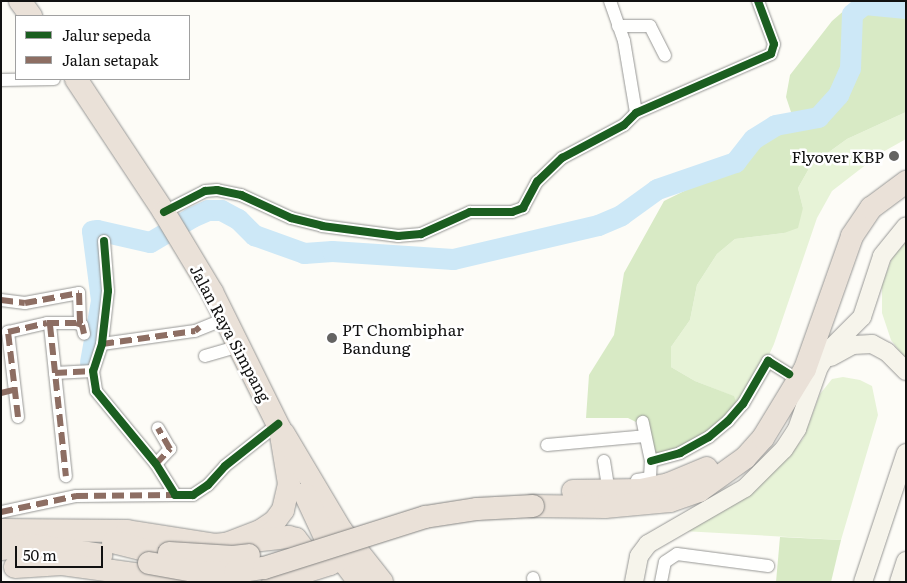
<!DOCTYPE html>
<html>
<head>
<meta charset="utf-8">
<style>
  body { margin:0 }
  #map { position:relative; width:907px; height:583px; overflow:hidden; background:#fdfcf7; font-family:Literata,serif }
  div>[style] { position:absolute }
  .green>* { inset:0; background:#e7f3d7 }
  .forest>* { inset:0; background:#d8eac5 }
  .river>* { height:21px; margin:-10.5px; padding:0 10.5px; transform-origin:10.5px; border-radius:10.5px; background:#cde8f7 }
  .roads { filter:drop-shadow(0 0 1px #979795) drop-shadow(0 0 1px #979795) }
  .street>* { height:12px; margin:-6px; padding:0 6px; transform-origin:6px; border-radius:6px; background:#fffffe }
  .secondary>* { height:18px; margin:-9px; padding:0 9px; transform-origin:9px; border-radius:9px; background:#f6f4eb }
  .highway>* { height:22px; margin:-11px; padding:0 11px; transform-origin:11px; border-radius:11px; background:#eae1d8 }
  .bridges { filter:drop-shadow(0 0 1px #858482) drop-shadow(0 0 1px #858482) }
  .highway-bridge>* { height:22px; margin:-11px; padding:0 11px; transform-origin:11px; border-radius:11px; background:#eae1d8 }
  .quiet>* { height:6px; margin-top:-3px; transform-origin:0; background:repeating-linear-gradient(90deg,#8d6e63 0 12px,transparent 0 18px) }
  .cycleway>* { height:8px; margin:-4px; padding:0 4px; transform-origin:4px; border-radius:4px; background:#1b5e20 }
  .dots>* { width:14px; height:14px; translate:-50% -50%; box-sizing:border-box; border:2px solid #fff; border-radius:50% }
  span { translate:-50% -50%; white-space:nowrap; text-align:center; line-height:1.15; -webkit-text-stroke:5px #fff; paint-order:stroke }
  .poi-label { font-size:16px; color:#111 }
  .right { translate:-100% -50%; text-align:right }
  .left { translate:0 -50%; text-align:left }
  .street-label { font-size:16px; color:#111 }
  .frame { position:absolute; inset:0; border:2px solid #111; pointer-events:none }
  .legend { position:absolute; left:15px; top:15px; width:175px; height:65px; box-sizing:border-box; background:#fff; border:1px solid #a0a0a0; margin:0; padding:6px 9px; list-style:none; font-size:15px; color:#111 }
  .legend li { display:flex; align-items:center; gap:10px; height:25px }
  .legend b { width:25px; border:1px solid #a0a0a0 }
  .scale { position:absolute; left:15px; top:546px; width:88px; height:22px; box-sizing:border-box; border:2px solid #111; border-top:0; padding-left:6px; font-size:15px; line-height:18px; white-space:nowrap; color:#111; -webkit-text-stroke:4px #fff; paint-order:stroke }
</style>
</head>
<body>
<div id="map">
  <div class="green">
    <div style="clip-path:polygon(906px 112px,906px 139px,881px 153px,832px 191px,817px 218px,774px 344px,741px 416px,733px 396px,695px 381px,671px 367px,671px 347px,690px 320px,697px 285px,717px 254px,735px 239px,784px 233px,803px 208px,798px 188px,811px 165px,847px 139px)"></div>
    <div style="clip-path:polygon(906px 241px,906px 360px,891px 340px,882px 313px,882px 285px,892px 258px)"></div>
    <div style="clip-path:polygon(843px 377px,860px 380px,872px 386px,878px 415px,841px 540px,683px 531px,774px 471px,803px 439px,820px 394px,832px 379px)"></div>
  </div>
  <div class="forest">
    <div style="clip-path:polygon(894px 1px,906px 4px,906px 112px,847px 139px,811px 165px,798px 188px,803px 208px,798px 228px,784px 233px,735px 239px,717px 254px,697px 285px,690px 320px,671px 347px,671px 367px,695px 381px,734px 396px,741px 416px,712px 442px,661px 464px,638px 423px,628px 418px,586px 418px,589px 375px,614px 335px,624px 273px,664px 201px,741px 163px,756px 144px,775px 132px,802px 125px,791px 112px,786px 97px,790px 75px,832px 21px,854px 2px)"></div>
    <div style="clip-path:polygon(780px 537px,841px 540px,831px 582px,776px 582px)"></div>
  </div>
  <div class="river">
    <div style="left:90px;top:362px;width:63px;rotate:-79.9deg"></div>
    <div style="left:101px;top:300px;width:70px;rotate:-97.4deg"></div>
    <div style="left:92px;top:231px;width:5px;rotate:-11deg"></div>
    <div style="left:97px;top:230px;width:54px;rotate:12.8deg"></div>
    <div style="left:150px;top:242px;width:49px;rotate:-30.8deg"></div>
    <div style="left:192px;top:217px;width:17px;rotate:-24deg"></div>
    <div style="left:208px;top:210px;width:13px"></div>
    <div style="left:221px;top:210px;width:19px;rotate:28deg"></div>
    <div style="left:238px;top:219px;width:23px;rotate:45deg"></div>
    <div style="left:254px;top:235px;width:53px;rotate:19.8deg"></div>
    <div style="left:304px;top:253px;width:28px;rotate:-4deg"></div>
    <div style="left:332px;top:251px;width:121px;rotate:3.8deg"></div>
    <div style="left:453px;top:259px;width:149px;rotate:-13.2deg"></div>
    <div style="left:598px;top:225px;width:25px;rotate:-23deg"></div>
    <div style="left:621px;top:215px;width:44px;rotate:-35.8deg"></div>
    <div style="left:657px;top:189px;width:83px;rotate:-19.1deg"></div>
    <div style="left:735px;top:162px;width:29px;rotate:-52deg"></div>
    <div style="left:753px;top:139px;width:26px;rotate:-32deg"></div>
    <div style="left:775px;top:125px;width:44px;rotate:-10.5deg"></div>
    <div style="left:818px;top:117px;width:30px;rotate:-48deg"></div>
    <div style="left:838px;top:95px;width:30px;rotate:-66deg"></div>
    <div style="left:850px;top:68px;width:54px;rotate:-87.9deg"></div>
    <div style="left:852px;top:14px;width:16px;rotate:-40deg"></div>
    <div style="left:864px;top:4px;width:42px;rotate:5.4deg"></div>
  </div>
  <div class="roads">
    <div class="street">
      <div style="left:610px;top:1px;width:42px;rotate:70.7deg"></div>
      <div style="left:624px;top:41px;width:73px;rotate:80.5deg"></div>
      <div style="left:618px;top:26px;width:32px"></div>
      <div style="left:650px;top:26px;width:33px;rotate:63deg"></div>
      <div style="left:1px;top:80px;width:53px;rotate:-1.1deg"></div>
      <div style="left:164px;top:212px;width:46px;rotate:-27.1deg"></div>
      <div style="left:205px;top:191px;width:12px;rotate:-5deg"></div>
      <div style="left:217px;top:190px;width:25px;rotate:12deg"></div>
      <div style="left:241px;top:195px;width:55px;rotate:24.7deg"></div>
      <div style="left:291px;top:218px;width:32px;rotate:14deg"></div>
      <div style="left:322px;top:226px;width:77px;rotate:7.5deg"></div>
      <div style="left:398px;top:236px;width:23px;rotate:-5deg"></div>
      <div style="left:421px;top:234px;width:54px;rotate:-24.2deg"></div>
      <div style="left:470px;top:212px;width:42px"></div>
      <div style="left:512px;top:212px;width:12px;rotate:-20deg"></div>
      <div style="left:523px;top:208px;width:30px;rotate:-62deg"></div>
      <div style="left:537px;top:182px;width:35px;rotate:-44deg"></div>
      <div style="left:562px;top:158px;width:70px;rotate:-28deg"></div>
      <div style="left:624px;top:125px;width:17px;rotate:-45deg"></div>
      <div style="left:636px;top:113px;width:147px;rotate:-23.6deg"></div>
      <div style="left:771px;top:54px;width:10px;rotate:-73deg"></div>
      <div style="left:774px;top:44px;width:46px;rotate:-110.4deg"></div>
      <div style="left:104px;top:241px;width:50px;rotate:85.4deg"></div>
      <div style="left:108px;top:291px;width:53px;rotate:96.5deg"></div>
      <div style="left:102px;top:344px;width:28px;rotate:108deg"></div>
      <div style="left:93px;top:371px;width:20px;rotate:81deg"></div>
      <div style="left:96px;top:391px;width:94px;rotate:50.6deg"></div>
      <div style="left:156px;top:464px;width:36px;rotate:58deg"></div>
      <div style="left:175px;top:495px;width:18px"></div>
      <div style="left:193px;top:495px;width:18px;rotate:-34deg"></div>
      <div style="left:208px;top:485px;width:25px;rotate:-48deg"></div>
      <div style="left:225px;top:466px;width:68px;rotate:-38.4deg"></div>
      <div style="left:1px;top:300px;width:24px;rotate:7deg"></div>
      <div style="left:25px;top:303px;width:55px;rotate:-10.5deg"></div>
      <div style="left:79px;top:293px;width:31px;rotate:88deg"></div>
      <div style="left:50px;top:325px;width:152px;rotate:84deg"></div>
      <div style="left:102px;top:344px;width:94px;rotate:-8deg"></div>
      <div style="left:195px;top:331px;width:35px;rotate:-22deg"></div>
      <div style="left:205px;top:356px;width:37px;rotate:-16deg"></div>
      <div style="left:55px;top:373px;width:38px;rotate:-3deg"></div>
      <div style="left:18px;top:417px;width:86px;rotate:-96.7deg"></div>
      <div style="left:8px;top:332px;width:40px;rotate:-13deg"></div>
      <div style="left:47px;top:323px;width:29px"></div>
      <div style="left:76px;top:323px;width:6px;rotate:18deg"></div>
      <div style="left:82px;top:325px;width:9px;rotate:77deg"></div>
      <div style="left:547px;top:445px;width:98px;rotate:-5.2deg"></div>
      <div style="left:604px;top:461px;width:20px;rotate:81deg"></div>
      <div style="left:651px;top:461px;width:30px;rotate:-15deg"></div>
      <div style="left:680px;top:453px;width:33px;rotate:-29deg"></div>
      <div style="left:709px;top:437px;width:25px;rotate:-40deg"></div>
      <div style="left:728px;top:421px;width:23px;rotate:-49deg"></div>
      <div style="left:743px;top:404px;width:50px;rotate:-59.8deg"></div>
      <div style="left:768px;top:361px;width:25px;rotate:32deg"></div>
      <div style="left:156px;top:464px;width:21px;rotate:-47deg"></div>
      <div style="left:170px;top:449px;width:24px;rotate:-120deg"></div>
      <div style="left:637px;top:480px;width:13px;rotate:-9deg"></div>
      <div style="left:650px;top:478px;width:17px;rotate:-87deg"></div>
      <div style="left:651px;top:461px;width:40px;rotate:-102deg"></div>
      <div style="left:1px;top:512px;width:77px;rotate:-12deg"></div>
      <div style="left:76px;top:496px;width:99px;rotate:-0.6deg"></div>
      <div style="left:533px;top:578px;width:4px;rotate:76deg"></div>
      <div style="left:661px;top:582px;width:20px;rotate:-79deg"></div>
      <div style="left:665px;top:562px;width:14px;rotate:-34deg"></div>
      <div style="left:677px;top:554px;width:92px;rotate:7.5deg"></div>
    </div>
    <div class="secondary">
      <div style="left:831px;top:357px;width:25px;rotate:-29deg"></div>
      <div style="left:853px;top:345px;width:19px;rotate:-3deg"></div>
      <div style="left:872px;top:344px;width:17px;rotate:28deg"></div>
      <div style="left:887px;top:352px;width:27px;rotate:45deg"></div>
      <div style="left:634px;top:582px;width:26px;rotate:-79deg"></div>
      <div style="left:639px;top:556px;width:15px;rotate:-53deg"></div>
      <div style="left:648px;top:544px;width:112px;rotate:-30deg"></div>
      <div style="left:745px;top:488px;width:55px;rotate:-45deg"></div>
      <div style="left:784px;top:449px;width:24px;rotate:-57deg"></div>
      <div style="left:797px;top:429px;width:66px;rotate:-70.5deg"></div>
      <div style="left:819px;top:367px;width:25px;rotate:-56deg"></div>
      <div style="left:833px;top:346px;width:41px;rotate:-45deg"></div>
      <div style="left:862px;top:317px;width:64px;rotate:-71.8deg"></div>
      <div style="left:882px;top:256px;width:38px;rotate:-51deg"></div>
      <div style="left:863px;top:582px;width:136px;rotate:-71.6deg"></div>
      <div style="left:899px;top:582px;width:22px;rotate:-72deg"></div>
    </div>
    <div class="highway">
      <div style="left:20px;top:1px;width:19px;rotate:54deg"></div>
      <div style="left:76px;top:79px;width:159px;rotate:56.5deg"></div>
      <div style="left:164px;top:212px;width:93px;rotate:59deg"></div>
      <div style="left:212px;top:292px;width:153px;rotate:63.6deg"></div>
      <div style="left:280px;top:429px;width:56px;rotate:80.7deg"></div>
      <div style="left:289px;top:484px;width:27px;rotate:103deg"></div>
      <div style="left:283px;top:510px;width:14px;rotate:126deg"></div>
      <div style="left:275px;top:521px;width:18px;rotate:146deg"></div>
      <div style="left:260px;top:531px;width:39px;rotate:159deg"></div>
      <div style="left:284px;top:434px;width:112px;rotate:59.3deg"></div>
      <div style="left:341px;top:530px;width:66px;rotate:51.7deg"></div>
      <div style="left:573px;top:491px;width:68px;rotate:-0.8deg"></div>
      <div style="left:641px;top:490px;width:29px;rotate:-12deg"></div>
      <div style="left:669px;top:484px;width:41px;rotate:-22.8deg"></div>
      <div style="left:305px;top:494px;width:47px;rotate:65.1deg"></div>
      <div style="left:325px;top:537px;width:56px;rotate:52.9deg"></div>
      <div style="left:533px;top:506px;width:72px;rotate:0.8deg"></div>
      <div style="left:605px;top:507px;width:65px;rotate:-5.3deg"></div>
      <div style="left:670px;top:501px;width:31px;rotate:-19deg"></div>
      <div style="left:699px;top:491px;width:57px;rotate:-35.7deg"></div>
      <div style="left:745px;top:458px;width:27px;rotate:-48deg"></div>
      <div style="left:763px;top:438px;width:81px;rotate:-58.7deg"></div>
      <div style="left:805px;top:369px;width:141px;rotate:-70.5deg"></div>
      <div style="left:852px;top:236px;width:34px;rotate:-56deg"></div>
      <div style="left:871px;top:208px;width:44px;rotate:-36.6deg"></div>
      <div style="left:1px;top:530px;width:126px;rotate:0.5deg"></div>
      <div style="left:127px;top:531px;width:89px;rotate:9deg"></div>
      <div style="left:215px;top:545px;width:74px;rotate:-6.2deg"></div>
      <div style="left:289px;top:537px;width:7px;rotate:16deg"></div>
      <div style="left:296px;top:539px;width:15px;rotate:53deg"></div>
      <div style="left:305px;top:551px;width:16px;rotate:97deg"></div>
      <div style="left:303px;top:567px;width:11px;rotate:128deg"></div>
      <div style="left:113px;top:542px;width:36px;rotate:14deg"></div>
      <div style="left:1px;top:549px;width:31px;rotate:-7deg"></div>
      <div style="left:32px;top:545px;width:70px;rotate:8.2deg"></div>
      <div style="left:15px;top:567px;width:47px;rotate:-3.7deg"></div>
      <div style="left:62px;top:564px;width:133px;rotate:7.8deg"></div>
      <div style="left:273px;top:582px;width:60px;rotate:-17.5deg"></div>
      <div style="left:330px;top:564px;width:25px;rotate:-27deg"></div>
    </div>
  </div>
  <div class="bridges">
    <div class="highway-bridge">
      <div style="left:169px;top:553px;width:64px;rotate:3.6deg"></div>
      <div style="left:233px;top:557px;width:16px;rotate:-7deg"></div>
      <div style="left:149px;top:563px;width:58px;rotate:10deg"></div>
      <div style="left:206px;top:573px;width:29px;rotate:-2deg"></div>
      <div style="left:235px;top:572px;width:29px;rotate:-8deg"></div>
      <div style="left:264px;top:568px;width:169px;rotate:-17.6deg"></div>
      <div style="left:425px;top:517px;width:53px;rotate:-8.7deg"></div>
      <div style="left:477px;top:509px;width:56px;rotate:-3.1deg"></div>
    </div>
  </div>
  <div class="quiet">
    <div style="left:1px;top:300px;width:24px;rotate:7deg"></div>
    <div style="left:25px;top:303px;width:55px;rotate:-10.5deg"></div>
    <div style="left:79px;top:293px;width:31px;rotate:88deg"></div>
    <div style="left:50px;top:325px;width:152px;rotate:84deg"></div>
    <div style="left:102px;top:344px;width:94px;rotate:-8deg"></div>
    <div style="left:195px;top:331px;width:6px;rotate:-39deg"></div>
    <div style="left:55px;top:373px;width:38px;rotate:-3deg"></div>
    <div style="left:1px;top:393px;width:12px;rotate:-14deg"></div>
    <div style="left:18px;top:417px;width:86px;rotate:-96.7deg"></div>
    <div style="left:8px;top:332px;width:40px;rotate:-13deg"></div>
    <div style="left:47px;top:323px;width:29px"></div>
    <div style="left:76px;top:323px;width:6px;rotate:18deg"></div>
    <div style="left:82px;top:325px;width:9px;rotate:77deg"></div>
    <div style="left:156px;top:464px;width:21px;rotate:-47deg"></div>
    <div style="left:170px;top:449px;width:24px;rotate:-120deg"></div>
    <div style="left:1px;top:512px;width:77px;rotate:-12deg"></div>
    <div style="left:76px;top:496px;width:99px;rotate:-0.6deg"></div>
  </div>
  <div class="cycleway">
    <div style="left:164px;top:212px;width:46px;rotate:-27.1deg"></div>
    <div style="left:205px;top:191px;width:12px;rotate:-5deg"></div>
    <div style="left:217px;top:190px;width:25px;rotate:12deg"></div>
    <div style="left:241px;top:195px;width:55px;rotate:24.7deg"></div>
    <div style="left:291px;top:218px;width:32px;rotate:14deg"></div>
    <div style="left:322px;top:226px;width:77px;rotate:7.5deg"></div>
    <div style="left:398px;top:236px;width:23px;rotate:-5deg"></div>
    <div style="left:421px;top:234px;width:54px;rotate:-24.2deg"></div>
    <div style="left:470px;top:212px;width:42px"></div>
    <div style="left:512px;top:212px;width:12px;rotate:-20deg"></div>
    <div style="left:523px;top:208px;width:30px;rotate:-62deg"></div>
    <div style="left:537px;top:182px;width:35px;rotate:-44deg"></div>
    <div style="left:562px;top:158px;width:70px;rotate:-28deg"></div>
    <div style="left:624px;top:125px;width:17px;rotate:-45deg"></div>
    <div style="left:636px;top:113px;width:147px;rotate:-23.6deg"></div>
    <div style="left:771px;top:54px;width:10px;rotate:-73deg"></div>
    <div style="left:774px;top:44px;width:46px;rotate:-110.4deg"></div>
    <div style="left:104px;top:241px;width:50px;rotate:85.4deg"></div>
    <div style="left:108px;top:291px;width:53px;rotate:96.5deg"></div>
    <div style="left:102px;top:344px;width:28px;rotate:108deg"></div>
    <div style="left:93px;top:371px;width:20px;rotate:81deg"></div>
    <div style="left:96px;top:391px;width:94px;rotate:50.6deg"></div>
    <div style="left:156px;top:464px;width:36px;rotate:58deg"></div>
    <div style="left:175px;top:495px;width:18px"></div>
    <div style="left:193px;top:495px;width:18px;rotate:-34deg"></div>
    <div style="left:208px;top:485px;width:25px;rotate:-48deg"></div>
    <div style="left:225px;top:466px;width:68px;rotate:-38.4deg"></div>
    <div style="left:651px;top:461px;width:30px;rotate:-15deg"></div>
    <div style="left:680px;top:453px;width:33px;rotate:-29deg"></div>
    <div style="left:709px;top:437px;width:25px;rotate:-40deg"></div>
    <div style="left:728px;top:421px;width:23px;rotate:-49deg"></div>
    <div style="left:743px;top:404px;width:50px;rotate:-59.8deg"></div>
    <div style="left:768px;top:361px;width:25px;rotate:32deg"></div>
  </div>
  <div class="dots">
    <div style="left:894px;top:156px;background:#646362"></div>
    <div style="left:332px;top:338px;background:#646362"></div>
  </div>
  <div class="poi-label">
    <span class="right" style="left:884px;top:156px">Flyover KBP</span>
    <span class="left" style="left:342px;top:338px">PT Chombiphar<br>Bandung</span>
  </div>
  <div class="street-label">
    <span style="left:231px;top:333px;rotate:62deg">Jalan Raya Simpang</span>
  </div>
  <div class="frame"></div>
  <ul class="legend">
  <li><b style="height:6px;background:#1b5e20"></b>Jalur sepeda</li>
  <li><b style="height:6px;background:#8d6e63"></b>Jalan setapak</li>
  </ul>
  <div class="scale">50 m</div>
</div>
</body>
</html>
